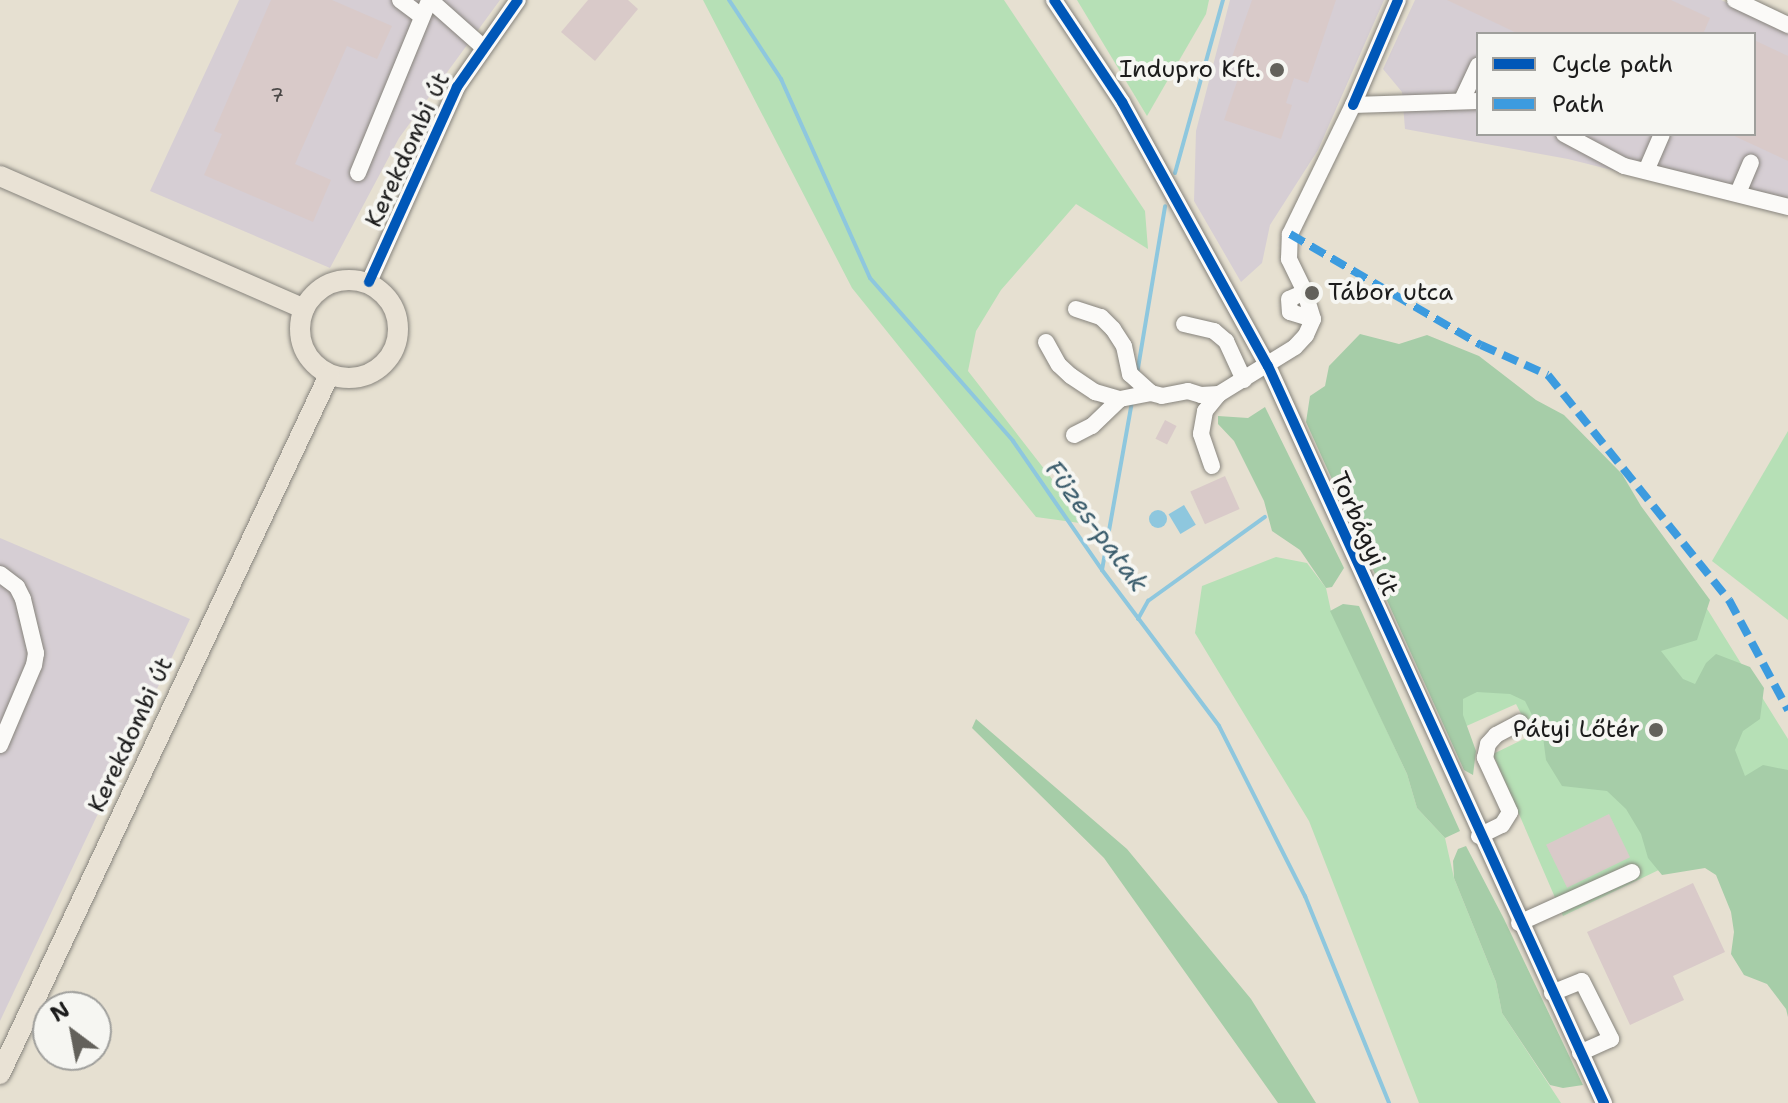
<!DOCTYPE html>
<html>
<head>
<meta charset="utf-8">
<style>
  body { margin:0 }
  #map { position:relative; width:1788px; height:1103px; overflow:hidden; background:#e6e0d1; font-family:"Shantell Sans",sans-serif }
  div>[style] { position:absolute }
  .industrial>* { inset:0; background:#d6ced4 }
  .green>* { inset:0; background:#b6e0b6 }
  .forest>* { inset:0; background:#a6cda8 }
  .water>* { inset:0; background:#8ec7de; transform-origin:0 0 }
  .round { border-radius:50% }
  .stream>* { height:4px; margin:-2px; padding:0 2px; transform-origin:2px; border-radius:2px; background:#8ec7de }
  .building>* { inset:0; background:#d9cac9; transform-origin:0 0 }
  .roads { filter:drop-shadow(0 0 2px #87847d) drop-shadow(0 0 2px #87847d) }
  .minor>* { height:16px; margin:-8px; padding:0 8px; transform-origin:8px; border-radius:8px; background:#fbfaf8 }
  .major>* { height:20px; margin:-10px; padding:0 10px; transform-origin:10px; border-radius:10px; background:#e9e2d5 }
  .major>.ring { margin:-10px; padding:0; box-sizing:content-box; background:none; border:20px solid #e9e2d5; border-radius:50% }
  .quiet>* { height:8px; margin-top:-4px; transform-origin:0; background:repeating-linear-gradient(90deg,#3c9bdf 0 16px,transparent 0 24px) }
  .cycleway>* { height:10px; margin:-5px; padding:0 5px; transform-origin:5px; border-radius:5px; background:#0057b8 }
  .dots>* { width:22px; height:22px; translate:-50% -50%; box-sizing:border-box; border:4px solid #f6f6f2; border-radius:50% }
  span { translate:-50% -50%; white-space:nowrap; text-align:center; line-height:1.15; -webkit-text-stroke:8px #f6f6f2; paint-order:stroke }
  .number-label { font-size:20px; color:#4b4847 }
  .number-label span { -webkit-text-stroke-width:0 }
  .poi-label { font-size:24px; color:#1c1c1c }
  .right { translate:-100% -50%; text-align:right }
  .left { translate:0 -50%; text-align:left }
  .street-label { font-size:24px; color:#1c1c1c }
  .water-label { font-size:26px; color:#3a5c6c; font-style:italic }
  .legend { position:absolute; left:1476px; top:32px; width:280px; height:104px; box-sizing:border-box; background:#f6f6f2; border:2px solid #9f9f9c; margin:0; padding:10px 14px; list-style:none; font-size:24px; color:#1c1c1c }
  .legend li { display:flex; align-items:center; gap:16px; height:40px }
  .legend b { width:40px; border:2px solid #9f9f9c }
  .north { position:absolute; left:32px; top:991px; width:80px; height:80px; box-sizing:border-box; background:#f6f6f2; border:2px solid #9f9f9c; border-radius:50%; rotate:328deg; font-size:22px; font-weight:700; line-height:32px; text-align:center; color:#1c1c1c }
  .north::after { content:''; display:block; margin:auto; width:28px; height:36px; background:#63615b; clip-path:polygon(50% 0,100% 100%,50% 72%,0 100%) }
</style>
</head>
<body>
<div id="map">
  <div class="industrial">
    <div style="clip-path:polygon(239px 0,500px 0,399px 138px,330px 268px,150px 191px)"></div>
    <div style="clip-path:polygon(1230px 0,1384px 0,1318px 150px,1270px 225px,1262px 263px,1241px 282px,1194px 201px,1196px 131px)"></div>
    <div style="clip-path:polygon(evenodd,1415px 0,1721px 0,1788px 31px,1788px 214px,1568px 159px,1405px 129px,1402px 92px,1383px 69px,1415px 0,1478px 34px,1754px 34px,1754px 134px,1478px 134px,1478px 34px)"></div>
    <div style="clip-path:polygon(0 538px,190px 619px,0 1021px)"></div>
  </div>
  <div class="green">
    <div style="clip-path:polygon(703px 0,1004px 0,1145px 211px,1148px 249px,1076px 204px,1001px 290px,976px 331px,968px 371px,1087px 524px,1036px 517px,852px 288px)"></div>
    <div style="clip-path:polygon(1077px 0,1209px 0,1206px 14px,1147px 116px)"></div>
    <div style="clip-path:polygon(1788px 431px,1788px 620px,1712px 561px)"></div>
    <div style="clip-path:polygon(1673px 554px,1788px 739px,1788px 808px,1563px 916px,1493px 754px,1532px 735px,1516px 704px,1453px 732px,1426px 677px)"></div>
    <div style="clip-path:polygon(1276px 557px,1307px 563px,1326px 588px,1331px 611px,1407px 774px,1417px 808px,1445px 838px,1454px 878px,1496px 982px,1502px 1013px,1561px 1103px,1419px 1103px,1309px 821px,1195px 633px,1202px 586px)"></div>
  </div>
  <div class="forest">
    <div style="clip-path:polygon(1360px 334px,1399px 344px,1427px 335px,1479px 356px,1536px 400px,1564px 415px,1622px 474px,1641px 506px,1710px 600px,1697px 640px,1661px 651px,1683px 679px,1695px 684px,1706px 663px,1716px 654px,1750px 667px,1764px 688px,1760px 719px,1743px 731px,1735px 750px,1745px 776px,1763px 765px,1788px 770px,1788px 1017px,1786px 1009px,1767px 984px,1744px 975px,1731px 954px,1734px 932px,1731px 912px,1716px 875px,1705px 868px,1662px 875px,1648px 858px,1641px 834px,1626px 809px,1607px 791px,1562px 786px,1546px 760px,1543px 737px,1525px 701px,1510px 694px,1477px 692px,1463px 699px,1463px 715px,1476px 751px,1473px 775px,1464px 770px,1306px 422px,1310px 396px,1325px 386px,1329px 366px)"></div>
    <div style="clip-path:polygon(1265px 407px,1344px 568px,1332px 587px,1326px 588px,1300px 550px,1272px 531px,1264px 501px,1234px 441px,1218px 424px,1218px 416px,1248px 418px)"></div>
    <div style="clip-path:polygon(1343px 604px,1359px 606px,1460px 831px,1445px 838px,1417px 808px,1407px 774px,1330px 611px)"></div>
    <div style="clip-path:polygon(976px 719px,1127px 849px,1251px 999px,1316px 1103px,1278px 1103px,1104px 858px,972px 728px)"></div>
    <div style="clip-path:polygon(1466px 846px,1504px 919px,1583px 1085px,1563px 1088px,1550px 1085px,1502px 1013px,1496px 982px,1454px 878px,1453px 861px,1458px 849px)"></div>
  </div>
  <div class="water">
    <div style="left:1184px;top:505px;width:23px;height:18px;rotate:59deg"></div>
    <div class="round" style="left:1149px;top:510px;width:18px;height:18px"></div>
  </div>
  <div class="stream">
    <div style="left:729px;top:0;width:95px;rotate:56.6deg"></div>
    <div style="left:781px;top:79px;width:218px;rotate:65.9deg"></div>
    <div style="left:870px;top:278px;width:217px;rotate:48.7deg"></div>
    <div style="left:1013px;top:441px;width:157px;rotate:55.4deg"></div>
    <div style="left:1102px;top:570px;width:195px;rotate:53.1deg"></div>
    <div style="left:1219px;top:726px;width:191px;rotate:63.2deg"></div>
    <div style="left:1305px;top:896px;width:223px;rotate:67.9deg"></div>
    <div style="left:1175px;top:173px;width:180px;rotate:-74.5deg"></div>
    <div style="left:1137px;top:374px;width:170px;rotate:-80.5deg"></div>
    <div style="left:1102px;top:570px;width:171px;rotate:-79.9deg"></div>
    <div style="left:1138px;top:619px;width:21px;rotate:-61deg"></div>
    <div style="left:1148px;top:601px;width:144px;rotate:-35.7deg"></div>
  </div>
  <div class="building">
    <div style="clip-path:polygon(271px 0,332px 0,392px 26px,377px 59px,347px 46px,295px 164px,331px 180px,313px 222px,204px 175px,222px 134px,214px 131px)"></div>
    <div style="clip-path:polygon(588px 0,628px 0,638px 9px,595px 61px,561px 32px)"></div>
    <div style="clip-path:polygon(1252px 0,1336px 0,1308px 83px,1294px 78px,1286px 103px,1292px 105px,1281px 139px,1224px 120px,1244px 61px,1232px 57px)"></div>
    <div style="clip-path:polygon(1447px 0,1671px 0,1710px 18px,1703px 34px,1519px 34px)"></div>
    <div style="clip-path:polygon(1754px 40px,1788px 56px,1788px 161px,1730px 134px,1754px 134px)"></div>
    <div style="left:1165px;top:420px;width:13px;height:21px;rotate:27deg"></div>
    <div style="left:1225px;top:476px;width:36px;height:38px;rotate:66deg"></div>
    <div style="left:1609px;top:814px;width:48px;height:70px;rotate:64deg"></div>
    <div style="clip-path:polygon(1693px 883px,1725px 952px,1673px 976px,1684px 1000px,1630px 1025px,1587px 932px)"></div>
  </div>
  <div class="roads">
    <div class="minor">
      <div style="left:400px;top:0;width:26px;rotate:37deg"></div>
      <div style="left:430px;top:0;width:71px;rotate:41.6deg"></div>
      <div style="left:1054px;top:0;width:123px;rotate:56.3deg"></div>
      <div style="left:1122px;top:102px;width:302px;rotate:61.1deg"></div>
      <div style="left:1268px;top:366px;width:810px;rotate:65.49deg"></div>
      <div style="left:1735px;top:0;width:59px;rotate:25.3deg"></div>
      <div style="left:1462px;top:100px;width:38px;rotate:-65deg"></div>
      <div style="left:1353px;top:105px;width:125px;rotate:-1.8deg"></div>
      <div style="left:1564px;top:134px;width:68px;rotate:28.1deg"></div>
      <div style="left:1624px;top:166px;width:169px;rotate:14deg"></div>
      <div style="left:1646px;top:171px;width:40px;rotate:-66.6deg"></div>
      <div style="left:358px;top:173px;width:186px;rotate:-67.6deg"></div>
      <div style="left:1738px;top:193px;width:33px;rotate:-67deg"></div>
      <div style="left:369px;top:282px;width:214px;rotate:-65.7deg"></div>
      <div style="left:457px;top:87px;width:106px;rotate:-55deg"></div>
      <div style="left:1305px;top:292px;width:17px;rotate:156deg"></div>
      <div style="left:1289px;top:299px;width:13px;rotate:86deg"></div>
      <div style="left:1290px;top:312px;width:24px;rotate:17deg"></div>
      <div style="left:1076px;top:309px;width:26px;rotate:18deg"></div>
      <div style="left:1101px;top:317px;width:17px;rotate:45deg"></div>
      <div style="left:1113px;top:329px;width:20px;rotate:57deg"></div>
      <div style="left:1124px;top:346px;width:29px;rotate:78deg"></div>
      <div style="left:1130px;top:374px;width:28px;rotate:42deg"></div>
      <div style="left:1151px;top:393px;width:11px;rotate:15deg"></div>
      <div style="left:1162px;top:396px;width:26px;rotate:-11deg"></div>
      <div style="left:1188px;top:391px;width:14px;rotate:17deg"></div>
      <div style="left:1201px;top:395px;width:18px;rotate:-3deg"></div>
      <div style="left:1184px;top:324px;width:31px;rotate:13deg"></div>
      <div style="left:1214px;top:331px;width:16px;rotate:40deg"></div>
      <div style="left:1226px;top:341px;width:43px;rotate:65.2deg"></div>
      <div style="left:1046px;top:342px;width:26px;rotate:61deg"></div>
      <div style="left:1059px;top:365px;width:16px;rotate:43deg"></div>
      <div style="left:1071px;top:376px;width:29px;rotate:34deg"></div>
      <div style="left:1095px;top:392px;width:26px;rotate:16deg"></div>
      <div style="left:1074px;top:435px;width:20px;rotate:-27deg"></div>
      <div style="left:1092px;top:426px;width:39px;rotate:-44deg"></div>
      <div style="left:1120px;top:399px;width:32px;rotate:-11deg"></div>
      <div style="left:1212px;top:466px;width:34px;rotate:-109deg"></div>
      <div style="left:1201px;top:434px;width:23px;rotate:-80deg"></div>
      <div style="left:1205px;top:411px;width:22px;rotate:-51deg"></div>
      <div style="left:1219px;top:394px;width:89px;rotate:-31.7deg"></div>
      <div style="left:1295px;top:347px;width:16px;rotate:-47deg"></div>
      <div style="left:1306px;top:335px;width:17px;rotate:-66deg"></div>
      <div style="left:1313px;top:319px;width:28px;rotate:-107deg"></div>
      <div style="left:1305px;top:292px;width:37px;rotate:-116deg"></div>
      <div style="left:1289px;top:259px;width:25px;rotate:-88deg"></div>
      <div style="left:1290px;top:234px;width:144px;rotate:-64deg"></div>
      <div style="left:1353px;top:105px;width:114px;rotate:-66.8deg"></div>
      <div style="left:0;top:574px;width:21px;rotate:37deg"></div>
      <div style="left:17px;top:587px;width:13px;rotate:63deg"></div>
      <div style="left:23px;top:599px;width:56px;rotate:76.5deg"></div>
      <div style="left:36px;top:653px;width:12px;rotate:99deg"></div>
      <div style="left:34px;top:665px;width:87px;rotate:113deg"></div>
      <div style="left:1479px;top:836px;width:25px;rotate:-26deg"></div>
      <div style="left:1502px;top:825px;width:15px;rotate:-58deg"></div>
      <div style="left:1510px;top:812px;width:60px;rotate:-114.8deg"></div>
      <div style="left:1485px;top:758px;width:14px;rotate:-78deg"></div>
      <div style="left:1488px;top:744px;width:12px;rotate:-48deg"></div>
      <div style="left:1496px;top:735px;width:27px;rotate:-28deg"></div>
      <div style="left:1519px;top:923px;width:124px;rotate:-24.3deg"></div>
      <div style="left:1552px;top:993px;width:32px;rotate:-22deg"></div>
      <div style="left:1582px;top:981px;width:65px;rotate:63.4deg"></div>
      <div style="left:1611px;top:1039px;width:34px;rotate:156deg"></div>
    </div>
    <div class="major">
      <div style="left:0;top:176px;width:332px;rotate:23.6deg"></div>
      <div class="ring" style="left:300px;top:280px;width:78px;height:78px"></div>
      <div style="left:0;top:1074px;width:773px;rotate:-64.79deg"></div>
    </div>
  </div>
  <div class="quiet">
    <div style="left:1290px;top:234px;width:221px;rotate:30.2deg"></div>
    <div style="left:1481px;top:345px;width:73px;rotate:24.1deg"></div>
    <div style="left:1548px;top:375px;width:289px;rotate:51.2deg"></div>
    <div style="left:1729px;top:600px;width:125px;rotate:61.8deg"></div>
  </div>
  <div class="cycleway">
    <div style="left:1054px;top:0;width:123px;rotate:56.3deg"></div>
    <div style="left:1122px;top:102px;width:302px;rotate:61.1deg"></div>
    <div style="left:1268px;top:366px;width:810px;rotate:65.49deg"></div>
    <div style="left:1353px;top:105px;width:114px;rotate:-66.8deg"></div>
    <div style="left:369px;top:282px;width:214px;rotate:-65.7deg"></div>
    <div style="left:457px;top:87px;width:106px;rotate:-55deg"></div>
  </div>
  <div class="dots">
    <div style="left:1277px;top:70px;background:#63615b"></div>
    <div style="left:1312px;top:293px;background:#63615b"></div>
    <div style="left:1656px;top:730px;background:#63615b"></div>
  </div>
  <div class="number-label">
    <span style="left:277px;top:95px">7</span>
  </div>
  <div class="poi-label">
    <span class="right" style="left:1261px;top:70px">Indupro Kft.</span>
    <span class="left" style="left:1328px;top:293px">Tábor utca</span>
    <span class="right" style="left:1640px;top:730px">Pátyi Lőtér</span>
  </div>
  <div class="street-label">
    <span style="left:408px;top:150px;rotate:-65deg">Kerekdombi út</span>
    <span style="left:1364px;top:534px;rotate:66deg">Torbágyi út</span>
    <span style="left:131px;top:735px;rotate:-65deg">Kerekdombi út</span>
  </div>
  <div class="water-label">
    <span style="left:1097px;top:526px;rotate:54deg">Füzes-patak</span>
  </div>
  <ul class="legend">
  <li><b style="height:10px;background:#0057b8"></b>Cycle path</li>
  <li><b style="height:10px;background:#3c9bdf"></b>Path</li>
  </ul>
  <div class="north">N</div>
</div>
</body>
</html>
